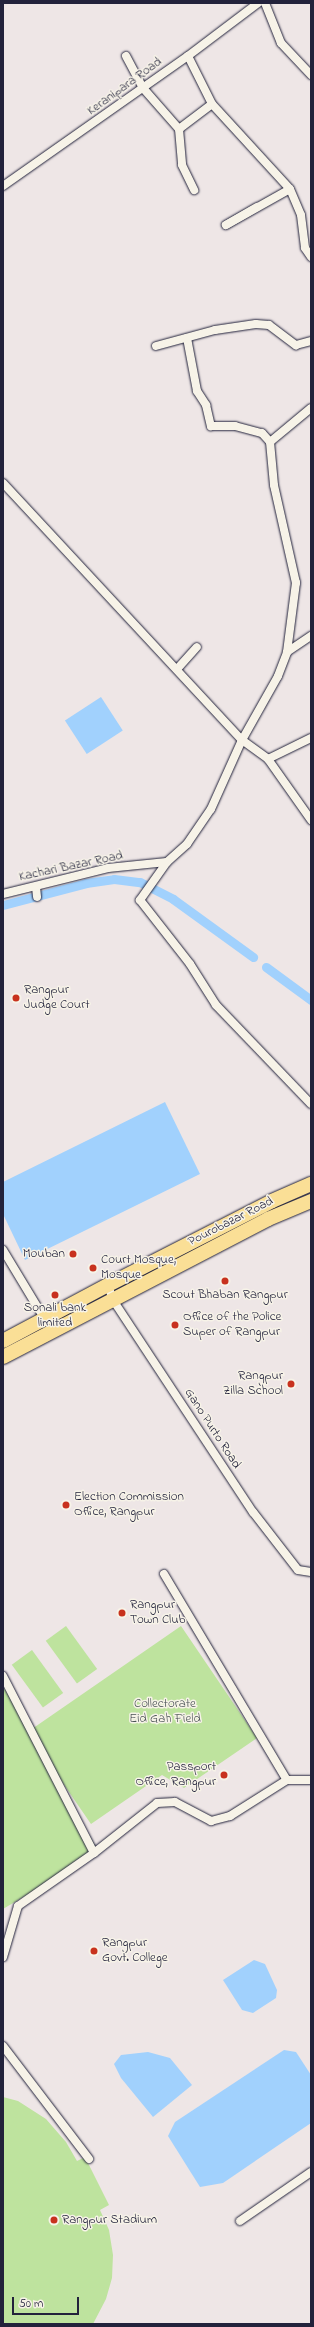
<!DOCTYPE html>
<html>
<head>
<meta charset="utf-8">
<style>
  body { margin:0 }
  #map { position:relative; width:314px; height:2327px; overflow:hidden; background:#eee6e6; font-family:"Indie Flower",sans-serif }
  div>[style] { position:absolute }
  .green>* { inset:0; background:#bee39e; transform-origin:0 0 }
  .water>* { inset:0; background:#a1d1fd; transform-origin:0 0 }
  .canal>* { height:9px; margin:-4.5px; padding:0 4.5px; transform-origin:4.5px; border-radius:4.5px; background:#a1d1fd }
  .roads { filter:drop-shadow(0 0 1px #22223b) drop-shadow(0 0 1px #22223b) }
  .minor>* { height:8px; margin:-4px; padding:0 4px; transform-origin:4px; border-radius:4px; background:#f7f3e8 }
  .trunk>* { height:14px; margin:-7px; padding:0 7px; transform-origin:7px; border-radius:7px; background:#fadf96 }
  .dots>* { width:11px; height:11px; translate:-50% -50%; box-sizing:border-box; border:2px solid #f7f3e8; border-radius:50% }
  span { translate:-50% -50%; white-space:nowrap; text-align:center; line-height:1.15; -webkit-text-stroke:3px #f7f3e8; paint-order:stroke }
  .street-label { font-size:13px; color:#22223b }
  .poi-label { font-size:13px; color:#22223b }
  .left { translate:0 -50%; text-align:left }
  .right { translate:-100% -50%; text-align:right }
  .park-label { font-size:13px; color:#495254 }
  .frame { position:absolute; inset:0; border:4px solid #22223b; pointer-events:none }
  .scale { position:absolute; left:12px; top:2297px; width:67px; height:18px; box-sizing:border-box; border:2px solid #22223b; border-top:0; padding-left:5px; font-size:12px; line-height:14px; white-space:nowrap; color:#22223b; -webkit-text-stroke:3px #f7f3e8; paint-order:stroke }
</style>
</head>
<body>
<div id="map">
  <div class="green">
    <div style="left:66px;top:1626px;width:53px;height:25px;rotate:54deg"></div>
    <div style="clip-path:polygon(181px 1626px,257px 1738px,184px 1788px,162px 1775px,91px 1824px,38px 1747px,99px 1852px,3px 1909px,3px 1686px,29px 1731px)"></div>
    <div style="left:32px;top:1650px;width:53px;height:25px;rotate:54deg"></div>
    <div style="clip-path:polygon(3px 2097px,18px 2101px,46px 2119px,66px 2142px,77px 2161px,85px 2157px,109px 2205px,100px 2210px,109px 2230px,113px 2255px,112px 2278px,106px 2299px,93px 2324px,3px 2324px)"></div>
  </div>
  <div class="water">
    <div style="left:101px;top:697px;width:40px;height:43px;rotate:57deg"></div>
    <div style="clip-path:polygon(165px 1102px,200px 1174px,25px 1260px,3px 1214px,3px 1182px)"></div>
    <div style="clip-path:polygon(254px 1960px,265px 1964px,277px 1990px,276px 1998px,253px 2013px,242px 2010px,223px 1980px)"></div>
    <div style="clip-path:polygon(284px 2050px,296px 2052px,311px 2075px,311px 2123px,223px 2183px,200px 2187px,168px 2136px,175px 2122px)"></div>
    <div style="clip-path:polygon(148px 2052px,170px 2058px,192px 2085px,153px 2117px,121px 2078px,114px 2064px,121px 2055px)"></div>
  </div>
  <div class="canal">
    <div style="left:3px;top:905px;width:86px;rotate:-14.8deg"></div>
    <div style="left:86px;top:883px;width:28px;rotate:-8deg"></div>
    <div style="left:114px;top:879px;width:26px;rotate:7deg"></div>
    <div style="left:140px;top:882px;width:37px;rotate:27deg"></div>
    <div style="left:173px;top:899px;width:99px;rotate:35.9deg"></div>
    <div style="left:266px;top:967px;width:56px;rotate:36.3deg"></div>
  </div>
  <div class="roads">
    <div class="minor">
      <div style="left:265px;top:3px;width:43px;rotate:68.2deg"></div>
      <div style="left:281px;top:43px;width:44px;rotate:46.8deg"></div>
      <div style="left:126px;top:56px;width:36px;rotate:62deg"></div>
      <div style="left:143px;top:88px;width:55px;rotate:48.7deg"></div>
      <div style="left:179px;top:129px;width:41px;rotate:-37.1deg"></div>
      <div style="left:188px;top:56px;width:54px;rotate:63.4deg"></div>
      <div style="left:212px;top:104px;width:115px;rotate:47.5deg"></div>
      <div style="left:290px;top:189px;width:28px;rotate:67deg"></div>
      <div style="left:301px;top:215px;width:33px;rotate:83deg"></div>
      <div style="left:305px;top:248px;width:11px;rotate:56deg"></div>
      <div style="left:179px;top:129px;width:36px;rotate:85deg"></div>
      <div style="left:182px;top:165px;width:28px;rotate:64deg"></div>
      <div style="left:3px;top:186px;width:226px;rotate:-35.1deg"></div>
      <div style="left:188px;top:56px;width:88px;rotate:-37.1deg"></div>
      <div style="left:257px;top:207px;width:36px;rotate:150deg"></div>
      <div style="left:226px;top:225px;width:73px;rotate:-29.4deg"></div>
      <div style="left:187px;top:338px;width:54px;rotate:79.3deg"></div>
      <div style="left:197px;top:391px;width:17px;rotate:57deg"></div>
      <div style="left:206px;top:405px;width:22px;rotate:77deg"></div>
      <div style="left:211px;top:426px;width:24px"></div>
      <div style="left:235px;top:426px;width:28px;rotate:15deg"></div>
      <div style="left:262px;top:433px;width:12px;rotate:48deg"></div>
      <div style="left:156px;top:346px;width:61px;rotate:-15.2deg"></div>
      <div style="left:215px;top:330px;width:41px;rotate:-8.3deg"></div>
      <div style="left:256px;top:324px;width:13px;rotate:4deg"></div>
      <div style="left:269px;top:325px;width:34px;rotate:37deg"></div>
      <div style="left:296px;top:345px;width:16px;rotate:-15deg"></div>
      <div style="left:3px;top:483px;width:351px;rotate:47.1deg"></div>
      <div style="left:242px;top:740px;width:32px;rotate:36deg"></div>
      <div style="left:268px;top:759px;width:75px;rotate:54.8deg"></div>
      <div style="left:287px;top:652px;width:29px;rotate:-34deg"></div>
      <div style="left:178px;top:668px;width:28px;rotate:-48deg"></div>
      <div style="left:268px;top:759px;width:48px;rotate:-26deg"></div>
      <div style="left:167px;top:862px;width:47px;rotate:125.4deg"></div>
      <div style="left:140px;top:900px;width:81px;rotate:52deg"></div>
      <div style="left:190px;top:964px;width:49px;rotate:57.6deg"></div>
      <div style="left:216px;top:1005px;width:137px;rotate:46.2deg"></div>
      <div style="left:36px;top:887px;width:10px;rotate:84deg"></div>
      <div style="left:3px;top:894px;width:108px;rotate:-13.9deg"></div>
      <div style="left:108px;top:868px;width:59px;rotate:-5.8deg"></div>
      <div style="left:167px;top:862px;width:27px;rotate:-42deg"></div>
      <div style="left:187px;top:844px;width:42px;rotate:-55.6deg"></div>
      <div style="left:211px;top:809px;width:76px;rotate:-65.8deg"></div>
      <div style="left:242px;top:740px;width:73px;rotate:-60.6deg"></div>
      <div style="left:278px;top:676px;width:26px;rotate:-69deg"></div>
      <div style="left:287px;top:652px;width:70px;rotate:-82.6deg"></div>
      <div style="left:296px;top:583px;width:100px;rotate:-102.7deg"></div>
      <div style="left:274px;top:485px;width:43px;rotate:-95.3deg"></div>
      <div style="left:270px;top:442px;width:53px;rotate:-39.7deg"></div>
      <div style="left:3px;top:1250px;width:79px;rotate:58.9deg"></div>
      <div style="left:108px;top:1285px;width:16px;rotate:72deg"></div>
      <div style="left:113px;top:1300px;width:254px;rotate:56.6deg"></div>
      <div style="left:253px;top:1512px;width:73px;rotate:52.2deg"></div>
      <div style="left:298px;top:1570px;width:13px;rotate:9deg"></div>
      <div style="left:164px;top:1574px;width:240px;rotate:59.2deg"></div>
      <div style="left:3px;top:1676px;width:199px;rotate:62.8deg"></div>
      <div style="left:3px;top:1957px;width:53px;rotate:-73.6deg"></div>
      <div style="left:18px;top:1906px;width:93px;rotate:-34.9deg"></div>
      <div style="left:94px;top:1853px;width:80px;rotate:-38.4deg"></div>
      <div style="left:157px;top:1803px;width:18px;rotate:-3deg"></div>
      <div style="left:175px;top:1802px;width:41px;rotate:27.8deg"></div>
      <div style="left:211px;top:1821px;width:20px;rotate:-15deg"></div>
      <div style="left:230px;top:1816px;width:67px;rotate:-32.3deg"></div>
      <div style="left:287px;top:1780px;width:24px"></div>
      <div style="left:3px;top:2046px;width:142px;rotate:52.7deg"></div>
      <div style="left:240px;top:2221px;width:86px;rotate:-34.6deg"></div>
    </div>
    <div class="trunk">
      <div style="left:3px;top:1341px;width:119px;rotate:-28.1deg"></div>
      <div style="left:108px;top:1285px;width:184px;rotate:-27.1deg"></div>
      <div style="left:272px;top:1201px;width:43px;rotate:-23.6deg"></div>
      <div style="left:3px;top:1357px;width:299px;rotate:-27.5deg"></div>
      <div style="left:268px;top:1219px;width:47px;rotate:-22.7deg"></div>
    </div>
  </div>
  <div class="dots">
    <div style="left:16px;top:998px;background:#c8321e"></div>
    <div style="left:73px;top:1254px;background:#c8321e"></div>
    <div style="left:93px;top:1268px;background:#c8321e"></div>
    <div style="left:225px;top:1281px;background:#c8321e"></div>
    <div style="left:55px;top:1295px;background:#c8321e"></div>
    <div style="left:175px;top:1325px;background:#c8321e"></div>
    <div style="left:291px;top:1384px;background:#c8321e"></div>
    <div style="left:66px;top:1505px;background:#c8321e"></div>
    <div style="left:122px;top:1613px;background:#c8321e"></div>
    <div style="left:224px;top:1775px;background:#c8321e"></div>
    <div style="left:94px;top:1951px;background:#c8321e"></div>
    <div style="left:54px;top:2220px;background:#c8321e"></div>
  </div>
  <div class="street-label">
    <span style="left:125px;top:87px;rotate:-36deg">Keranipara Road</span>
    <span style="left:71px;top:867px;rotate:-12deg">Kachari Bazar Road</span>
    <span style="left:231px;top:1222px;rotate:-27deg">Pourobazar Road</span>
    <span style="left:212px;top:1429px;rotate:57deg">Gano Purto Road</span>
  </div>
  <div class="poi-label">
    <span class="left" style="left:24px;top:998px">Rangpur<br>Judge Court</span>
    <span class="right" style="left:65px;top:1254px">Mouban</span>
    <span class="left" style="left:101px;top:1268px">Court Mosque,<br>Mosque</span>
    <span style="left:225px;top:1295px">Scout Bhaban Rangpur</span>
    <span style="left:55px;top:1316px">Sonali bank<br>limited</span>
    <span class="left" style="left:183px;top:1325px">Office of the Police<br>Super of Rangpur</span>
    <span class="right" style="left:283px;top:1384px">Rangpur<br>Zilla School</span>
    <span class="left" style="left:74px;top:1505px">Election Commission<br>Office, Rangpur</span>
    <span class="left" style="left:130px;top:1613px">Rangpur<br>Town Club</span>
    <span class="right" style="left:216px;top:1775px">Passport<br>Office, Rangpur</span>
    <span class="left" style="left:102px;top:1951px">Rangpur<br>Govt. College</span>
    <span class="left" style="left:62px;top:2220px">Rangpur Stadium</span>
  </div>
  <div class="park-label">
    <span style="left:165px;top:1712px">Collectorate<br>Eid Gah Field</span>
  </div>
  <div class="frame"></div>
  <div class="scale">50 m</div>
</div>
</body>
</html>
